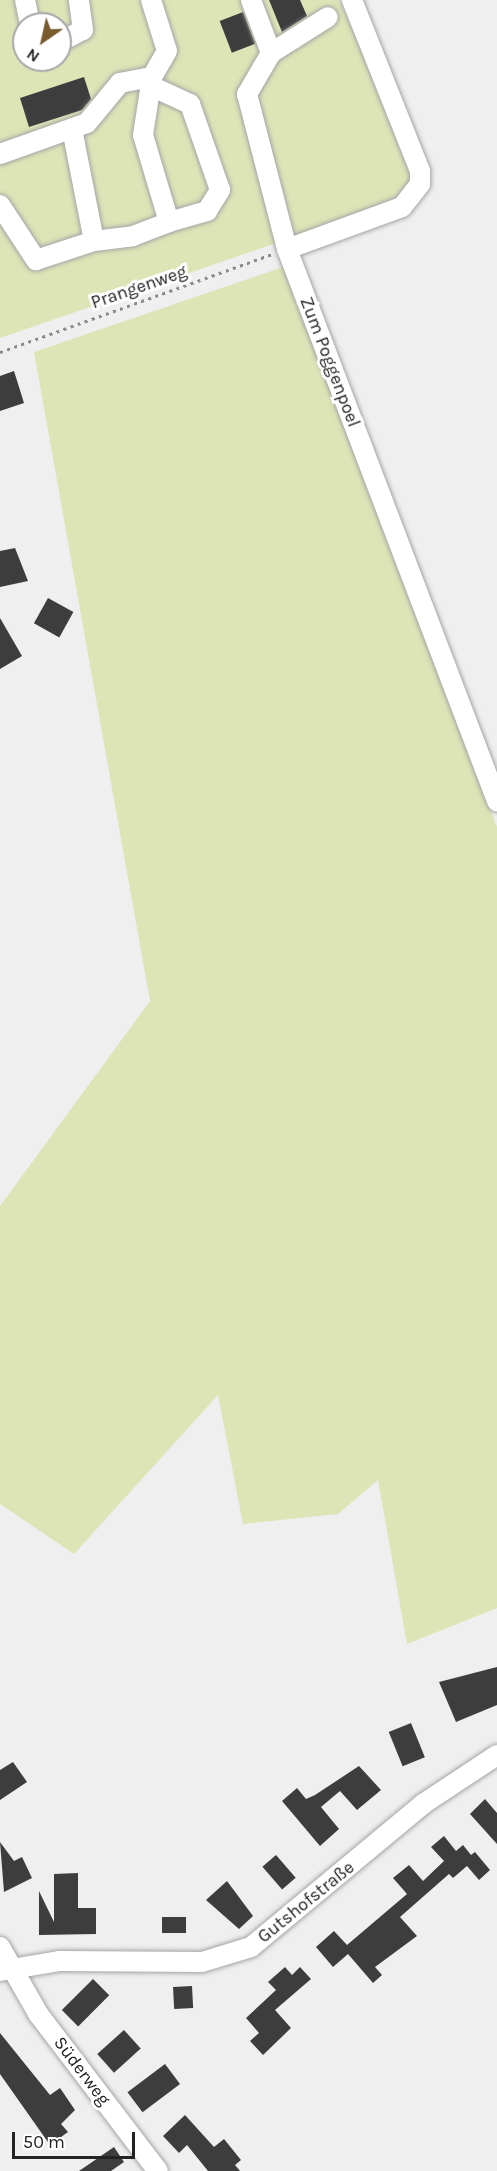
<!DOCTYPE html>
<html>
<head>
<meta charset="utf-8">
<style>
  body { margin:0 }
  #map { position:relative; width:497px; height:2171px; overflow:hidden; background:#efeff0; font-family:Karla,sans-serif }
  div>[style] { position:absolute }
  .green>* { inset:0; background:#dde5b7 }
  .building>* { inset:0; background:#3e3d3e; transform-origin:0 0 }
  .path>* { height:3px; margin-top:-1.5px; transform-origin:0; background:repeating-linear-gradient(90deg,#8b8b8c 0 3px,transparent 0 7.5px) }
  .roads { filter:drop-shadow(0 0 2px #a5a5a6) drop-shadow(0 0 2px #a5a5a6) }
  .minor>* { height:20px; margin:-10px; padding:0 10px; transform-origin:10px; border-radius:10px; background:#fff }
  span { translate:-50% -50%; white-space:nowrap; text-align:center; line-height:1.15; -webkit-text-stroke:6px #fff; paint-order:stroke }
  .street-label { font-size:18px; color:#232323 }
  .north { position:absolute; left:12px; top:12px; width:60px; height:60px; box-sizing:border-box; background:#fff; border:2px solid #a7a7a7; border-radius:50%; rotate:214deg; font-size:16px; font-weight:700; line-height:24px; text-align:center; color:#232323 }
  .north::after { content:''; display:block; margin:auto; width:21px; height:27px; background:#795a2f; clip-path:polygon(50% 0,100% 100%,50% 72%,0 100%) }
  .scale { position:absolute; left:12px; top:2132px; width:123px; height:27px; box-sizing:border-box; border:3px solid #232323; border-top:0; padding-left:8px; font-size:18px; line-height:21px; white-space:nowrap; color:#232323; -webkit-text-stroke:4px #fff; paint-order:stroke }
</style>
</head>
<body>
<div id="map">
  <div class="green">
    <div style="clip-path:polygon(evenodd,0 0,339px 0,417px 174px,410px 197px,0 338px,0 0,24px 24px,60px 24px,60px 60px,24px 60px,24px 24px)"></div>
    <div style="clip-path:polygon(283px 267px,497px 827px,497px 1608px,407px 1644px,378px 1480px,338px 1514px,243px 1524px,218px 1395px,74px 1554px,0 1504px,0 1206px,150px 1001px,34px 352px)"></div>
  </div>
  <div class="building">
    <div style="clip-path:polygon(269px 0,300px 0,307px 16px,282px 32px)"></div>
    <div style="left:243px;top:12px;width:34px;height:25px;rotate:69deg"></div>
    <div style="clip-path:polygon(84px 77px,91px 99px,82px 110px,29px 127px,20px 98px)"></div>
    <div style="clip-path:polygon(14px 371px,24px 403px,0 411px,0 376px)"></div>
    <div style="clip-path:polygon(15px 548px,28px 581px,0 587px,0 551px)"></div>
    <div style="left:48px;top:598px;width:29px;height:29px;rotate:29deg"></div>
    <div style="clip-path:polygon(0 618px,22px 656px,0 669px)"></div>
    <div style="clip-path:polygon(497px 1667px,497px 1705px,456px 1722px,439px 1682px)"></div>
    <div style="left:411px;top:1723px;width:37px;height:24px;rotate:68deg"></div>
    <div style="clip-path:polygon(13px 1762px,27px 1782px,0 1800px,0 1770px)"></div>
    <div style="clip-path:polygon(359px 1766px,381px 1790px,357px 1810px,340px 1791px,321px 1807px,339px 1829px,320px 1846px,282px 1801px,297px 1788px,306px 1799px,315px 1795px)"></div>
    <div style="clip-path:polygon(485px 1799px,497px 1813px,497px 1844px,470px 1814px)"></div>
    <div style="clip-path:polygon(444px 1836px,456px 1851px,463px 1845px,471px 1855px,475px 1852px,490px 1870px,479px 1880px,467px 1866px,453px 1878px,449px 1874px,400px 1917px,417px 1936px,375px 1967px,382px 1975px,373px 1983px,348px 1954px,333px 1967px,316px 1947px,334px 1931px,347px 1945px,407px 1894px,393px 1878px,409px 1865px,423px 1881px,444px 1861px,431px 1847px)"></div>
    <div style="clip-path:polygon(0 1842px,14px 1861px,22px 1857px,32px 1878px,4px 1892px)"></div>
    <div style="left:276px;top:1855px;width:30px;height:18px;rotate:49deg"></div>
    <div style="clip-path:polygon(78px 1873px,78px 1908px,96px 1908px,96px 1934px,39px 1935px,39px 1891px,54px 1922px,54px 1874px)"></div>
    <div style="clip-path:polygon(227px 1881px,253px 1916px,239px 1929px,206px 1900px)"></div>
    <div style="left:162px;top:1917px;width:24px;height:16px"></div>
    <div style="clip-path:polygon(285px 1967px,292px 1975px,300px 1967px,311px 1979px,275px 2010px,291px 2028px,263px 2055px,250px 2041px,259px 2033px,246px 2018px,276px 1990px,268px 1982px)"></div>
    <div style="left:93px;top:1979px;width:23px;height:44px;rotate:45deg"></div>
    <div style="left:192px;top:1986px;width:22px;height:19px;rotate:87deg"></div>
    <div style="left:124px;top:2030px;width:25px;height:36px;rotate:48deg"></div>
    <div style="clip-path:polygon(0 2033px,50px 2095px,60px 2088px,75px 2110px,61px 2124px,68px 2132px,50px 2145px,0 2074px)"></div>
    <div style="left:165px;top:2064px;width:25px;height:47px;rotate:53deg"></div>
    <div style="clip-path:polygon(185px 2115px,214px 2147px,224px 2139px,241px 2160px,235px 2165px,240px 2171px,208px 2171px,187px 2145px,179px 2153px,163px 2136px)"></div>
    <div style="clip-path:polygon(114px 2147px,124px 2162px,111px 2171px,79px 2171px)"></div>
  </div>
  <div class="path">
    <div style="left:0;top:352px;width:289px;rotate:-19.8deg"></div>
  </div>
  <div class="roads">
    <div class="minor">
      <div style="left:25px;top:0;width:25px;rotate:78deg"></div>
      <div style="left:151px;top:0;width:53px;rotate:72.6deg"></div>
      <div style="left:167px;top:51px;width:30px;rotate:120deg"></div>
      <div style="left:152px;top:77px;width:59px;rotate:98.8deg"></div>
      <div style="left:143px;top:135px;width:91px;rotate:73.4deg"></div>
      <div style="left:169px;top:222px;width:40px;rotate:-16deg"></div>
      <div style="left:207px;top:211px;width:25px;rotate:-58deg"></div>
      <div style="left:220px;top:190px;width:91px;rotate:-109.2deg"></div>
      <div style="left:190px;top:104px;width:41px;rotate:-155.3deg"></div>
      <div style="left:251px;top:0;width:57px;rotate:69.3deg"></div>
      <div style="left:271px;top:53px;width:48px;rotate:120.3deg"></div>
      <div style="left:247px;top:94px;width:160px;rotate:75.5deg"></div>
      <div style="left:352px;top:0;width:184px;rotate:68.3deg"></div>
      <div style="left:420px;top:171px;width:13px;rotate:90deg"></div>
      <div style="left:420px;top:184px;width:29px;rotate:128deg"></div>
      <div style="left:402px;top:207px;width:122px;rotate:159.9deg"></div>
      <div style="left:287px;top:249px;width:591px;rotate:69.17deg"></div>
      <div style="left:60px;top:42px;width:26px;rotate:-28deg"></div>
      <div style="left:83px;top:30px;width:30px;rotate:-98deg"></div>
      <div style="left:271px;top:53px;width:67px;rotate:-32.3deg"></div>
      <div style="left:0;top:154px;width:92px;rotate:-19.6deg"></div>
      <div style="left:87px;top:123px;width:52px;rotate:-50.5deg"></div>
      <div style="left:120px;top:83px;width:33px;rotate:-11deg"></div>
      <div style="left:0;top:205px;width:66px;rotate:56.8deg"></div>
      <div style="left:36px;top:260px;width:61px;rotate:-18.1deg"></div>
      <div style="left:94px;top:241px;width:114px;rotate:-101.1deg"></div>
      <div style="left:94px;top:241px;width:39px;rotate:-7deg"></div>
      <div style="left:133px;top:236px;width:39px;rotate:-21deg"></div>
      <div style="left:0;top:1947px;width:78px;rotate:60.2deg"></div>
      <div style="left:39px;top:2015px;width:196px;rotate:52.7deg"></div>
      <div style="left:0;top:1971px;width:61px;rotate:-9.5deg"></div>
      <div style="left:60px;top:1961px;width:142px;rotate:0.4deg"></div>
      <div style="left:202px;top:1962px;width:51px;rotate:-17deg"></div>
      <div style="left:251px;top:1947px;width:224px;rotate:-39.7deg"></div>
      <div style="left:423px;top:1804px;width:89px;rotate:-33.5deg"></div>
    </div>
  </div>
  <div class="street-label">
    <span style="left:139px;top:287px;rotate:-19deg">Prangenweg</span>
    <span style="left:330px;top:362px;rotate:69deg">Zum Poggenpoel</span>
    <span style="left:306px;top:1902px;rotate:-39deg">Gutshofstraße</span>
    <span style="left:82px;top:2071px;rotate:53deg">Süderweg</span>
  </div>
  <div class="north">N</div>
  <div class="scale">50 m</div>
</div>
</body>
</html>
